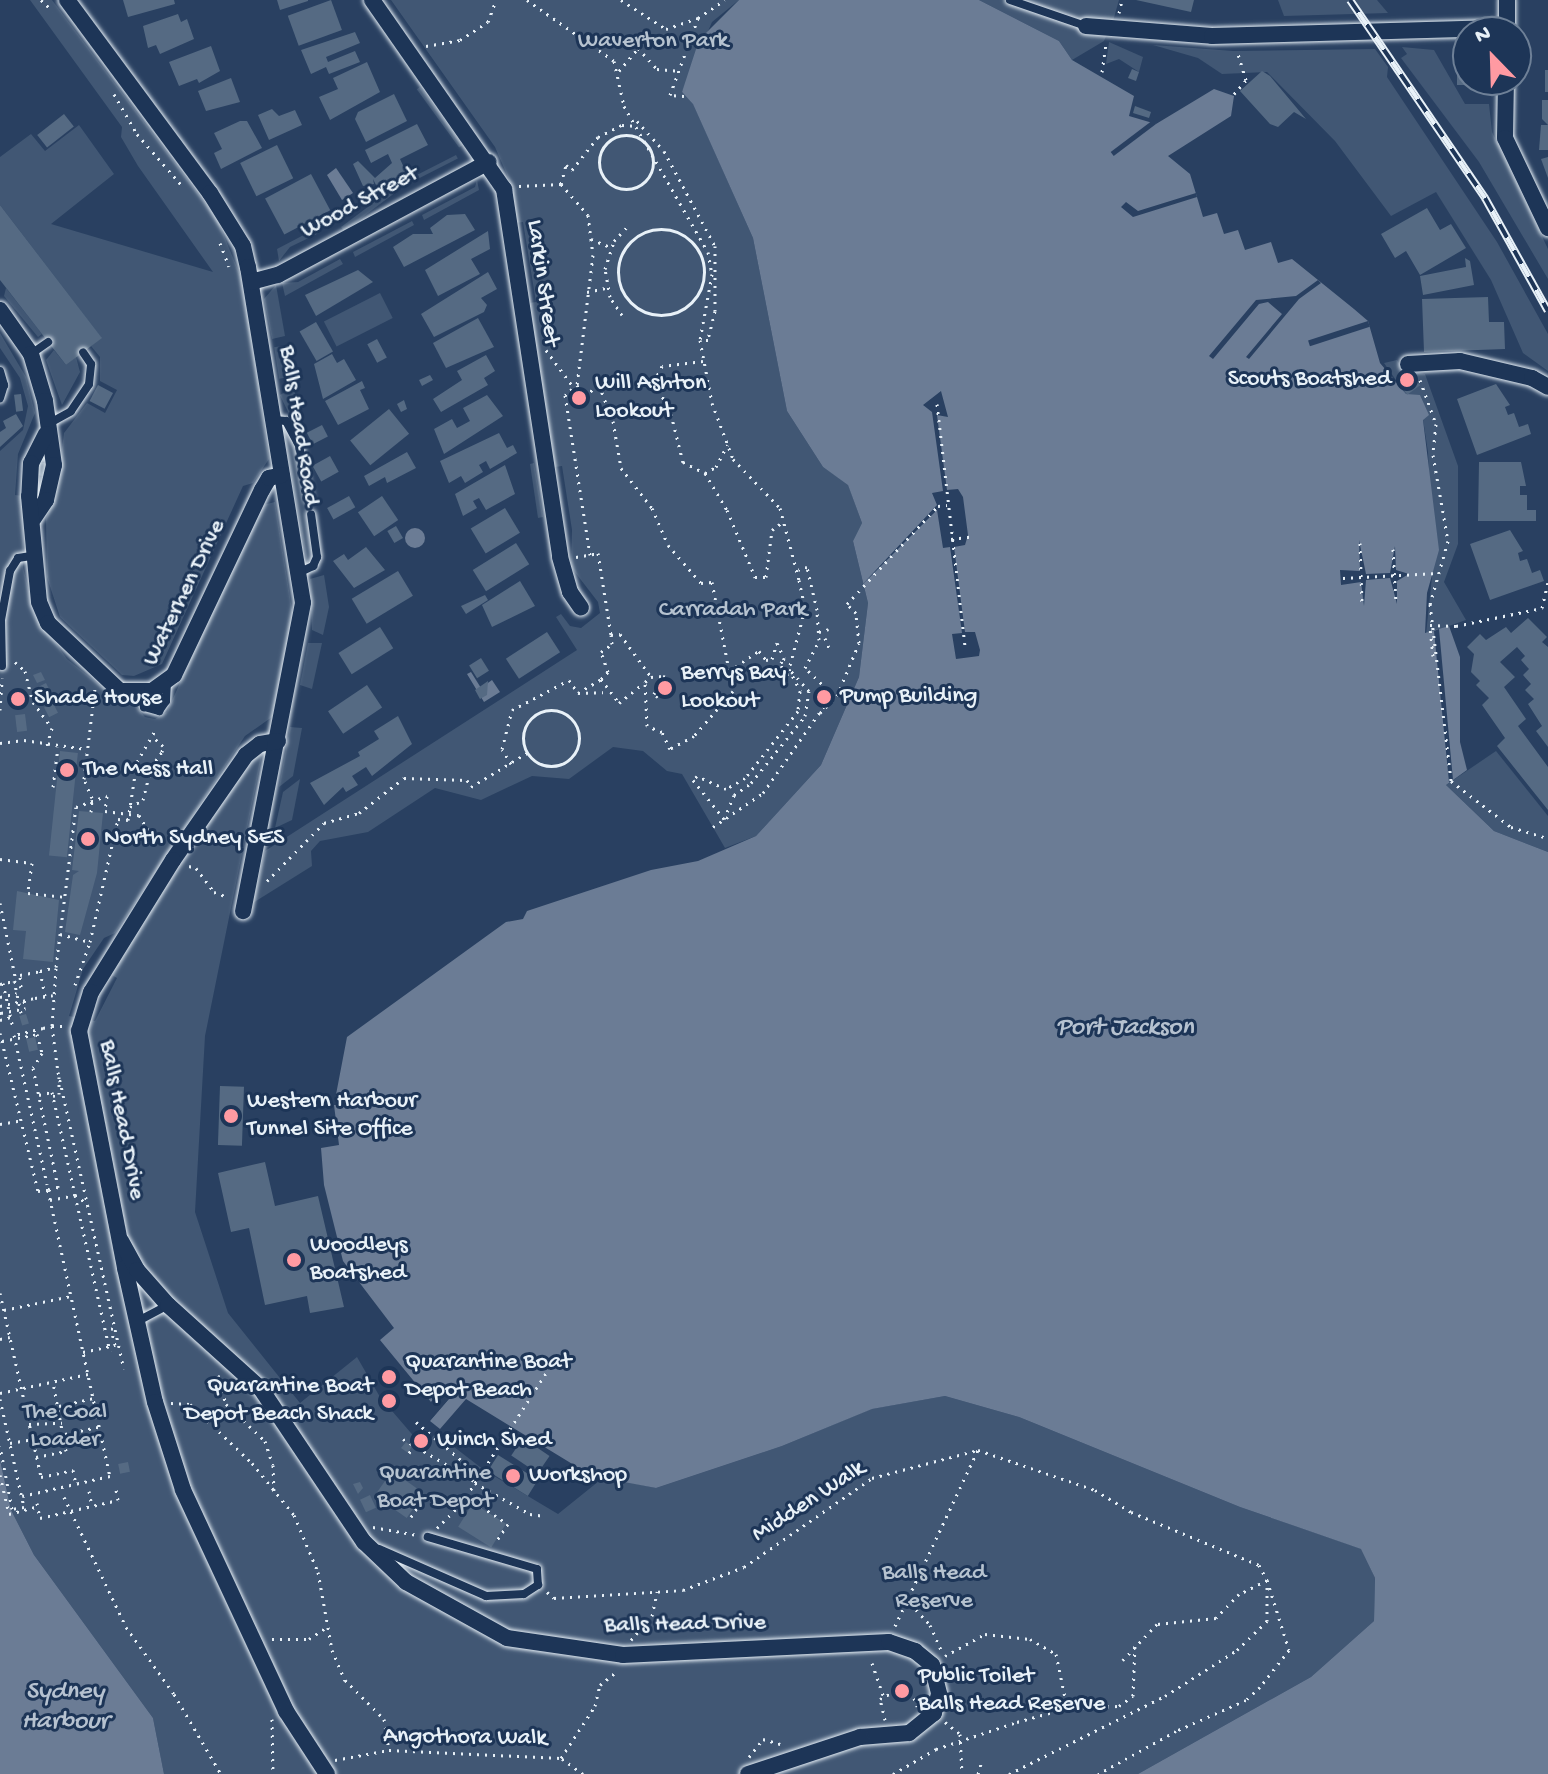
<!DOCTYPE html>
<html>
<head>
<meta charset="utf-8">
<style>
  body { margin:0 }
  #map { position:relative; width:1548px; height:1774px; overflow:hidden; background:#294061; font-family:"Gochi Hand",sans-serif }
  div>[style] { position:absolute }
  .green>* { inset:0; background:#415774; transform-origin:0 0 }
  .water>* { inset:0; background:#6b7c95 }
  .round { border-radius:50% }
  .pier>* { inset:0; background:#294061; transform-origin:0 0 }
  .building>* { inset:0; background:#556a83; transform-origin:0 0 }
  .path>* { height:3px; margin-top:-1.5px; transform-origin:0; background:repeating-linear-gradient(90deg,#e8f1f8 0 2px,transparent 0 8px) }
  .path>.ring { margin:-1.5px; padding:0; box-sizing:content-box; background:none; border:3px solid #e8f1f8; border-radius:50% }
  .roads { filter:drop-shadow(0 0 2px #e8f1f8) drop-shadow(0 0 2px #e8f1f8) }
  .lane>* { height:8px; margin:-4px; padding:0 4px; transform-origin:4px; border-radius:4px; background:#1d3557 }
  .street>* { height:16px; margin:-8px; padding:0 8px; transform-origin:8px; border-radius:8px; background:#1d3557 }
  .rail>* { height:8px; margin-top:-4px; transform-origin:0; background:repeating-linear-gradient(90deg,#1d3557 0 15px,#e8f1f8 0 30px); box-sizing:border-box; border-block:2px solid #e8f1f8 }
  .path-bridge>* { height:3px; margin-top:-1.5px; transform-origin:0; background:repeating-linear-gradient(90deg,#e8f1f8 0 2px,transparent 0 8px) }
  .dots>* { width:22px; height:22px; translate:-50% -50%; box-sizing:border-box; border:4px solid #1d3557; border-radius:50% }
  span { translate:-50% -50%; white-space:nowrap; text-align:center; line-height:1.15; -webkit-text-stroke:6px #1d3557; paint-order:stroke }
  .park-label { font-size:24px; color:#b6c3d0 }
  .street-label { font-size:24px; color:#e8f1f8 }
  .poi-label { font-size:24px; color:#e8f1f8 }
  .right { translate:-100% -50%; text-align:right }
  .left { translate:0 -50%; text-align:left }
  .water-label { font-size:26px; color:#b6c2d0; font-style:italic }
  .north { position:absolute; left:1452px; top:16px; width:80px; height:80px; box-sizing:border-box; background:#1d3557; border:2px solid #6e8097; border-radius:50%; rotate:337deg; font-size:22px; font-weight:700; line-height:32px; text-align:center; color:#e8f1f8 }
  .north::after { content:''; display:block; margin:auto; width:28px; height:36px; background:#ff9aa2; clip-path:polygon(50% 0,100% 100%,50% 72%,0 100%) }
</style>
</head>
<body>
<div id="map">
  <div class="green">
    <div style="clip-path:polygon(30px 0,52px 0,217px 219px,243px 282px,269px 459px,253px 483px,243px 486px,162px 664px,134px 676px,122px 675px,60px 617px,47px 577px,46px 519px,56px 496px,64px 433px,87px 403px,105px 413px,117px 390px,100px 381px,100px 357px,91px 346px,101px 337px,0 205px,0 157px,31px 134px,45px 151px,79px 125px,114px 174px,51px 224px,213px 272px,138px 166px,121px 137px,122px 127px)"></div>
    <div style="clip-path:polygon(391px 0,739px 0,712px 22px,682px 92px,693px 103px,753px 238px,787px 411px,823px 467px,848px 484px,862px 523px,853px 541px,868px 603px,859px 677px,821px 765px,756px 836px,725px 848px,682px 774px,667px 771px,643px 751px,613px 747px,569px 779px,532px 776px,481px 800px,435px 788px,368px 832px,320px 841px,311px 851px,312px 866px,253px 903px,265px 851px,577px 650px,556px 617px,561px 614px,570px 626px,581px 628px,600px 613px,598px 602px,571px 567px,572px 530px,562px 466px,555px 467px,529px 303px,536px 302px,523px 222px,516px 223px,511px 184px,495px 147px)"></div>
    <div style="clip-path:polygon(979px 0,1119px 0,1113px 21px,1088px 18px,1084px 32px,1107px 34px,1104px 41px,1072px 60px,1059px 41px)"></div>
    <div style="clip-path:polygon(1278px 0,1377px 0,1388px 13px,1284px 16px)"></div>
    <div style="clip-path:polygon(1109px 42px,1143px 57px,1139px 72px,1119px 59px,1106px 64px)"></div>
    <div style="clip-path:polygon(1153px 45px,1233px 51px,1375px 49px,1388px 67px,1387px 77px,1497px 242px,1548px 334px,1548px 371px,1523px 353px,1491px 280px,1436px 192px,1391px 216px,1335px 141px,1267px 72px,1222px 74px,1198px 58px)"></div>
    <div style="clip-path:polygon(1402px 47px,1434px 50px,1465px 104px,1489px 104px,1492px 132px,1548px 249px,1548px 279px,1479px 162px,1401px 58px,1407px 54px)"></div>
    <div style="left:420px;top:87px;width:72px;height:4px;rotate:54deg"></div>
    <div style="left:456px;top:155px;width:4px;height:61px;rotate:63deg"></div>
    <div style="clip-path:polygon(477px 180px,479px 190px,424px 220px,422px 215px,475px 187px)"></div>
    <div style="left:393px;top:188px;width:5px;height:65px;rotate:53deg"></div>
    <div style="clip-path:polygon(412px 221px,414px 225px,355px 257px,353px 252px)"></div>
    <div style="clip-path:polygon(317px 228px,319px 233px,290px 247px,279px 261px,277px 249px)"></div>
    <div style="clip-path:polygon(340px 259px,343px 264px,285px 296px,282px 283px,298px 282px)"></div>
    <div style="clip-path:polygon(276px 285px,285px 336px,272px 339px,264px 299px)"></div>
    <div style="clip-path:polygon(6px 288px,42px 334px,38px 337px,4px 296px)"></div>
    <div style="left:380px;top:293px;width:28px;height:63px;rotate:63deg"></div>
    <div style="clip-path:polygon(0 333px,26px 377px,35px 413px,18px 454px,15px 495px,24px 496px,23px 567px,34px 613px,67px 659px,117px 699px,134px 704px,145px 717px,155px 719px,167px 712px,259px 506px,275px 502px,293px 616px,272px 717px,245px 736px,115px 933px,104px 938px,83px 969px,69px 1016px,95px 1021px,117px 978px,110px 974px,186px 853px,255px 756px,262px 755px,205px 1036px,195px 1212px,228px 1313px,300px 1403px,357px 1357px,380px 1397px,423px 1447px,436px 1433px,484px 1470px,558px 1514px,604px 1477px,656px 1488px,782px 1446px,871px 1409px,945px 1396px,1019px 1417px,1240px 1507px,1362px 1549px,1375px 1578px,1374px 1621px,1311px 1677px,1138px 1774px,164px 1774px,153px 1718px,34px 1555px,11px 1510px,0 1460px,0 451px,23px 430px,28px 406px,20px 378px,0 348px)"></div>
    <div style="left:288px;top:345px;width:32px;height:14px;rotate:81deg"></div>
    <div style="clip-path:polygon(54px 350px,66px 365px,76px 357px,80px 372px,62px 405px,46px 360px)"></div>
    <div style="clip-path:polygon(1397px 360px,1404px 371px,1425px 374px,1458px 466px,1458px 544px,1444px 582px,1466px 620px,1426px 634px,1433px 567px,1428px 452px,1423px 419px,1384px 363px)"></div>
    <div style="clip-path:polygon(294px 387px,302px 436px,300px 437px,280px 395px)"></div>
    <div style="clip-path:polygon(284px 432px,289px 432px,304px 481px,314px 557px,307px 562px)"></div>
    <div style="clip-path:polygon(534px 463px,543px 517px,538px 518px,530px 464px)"></div>
    <div style="clip-path:polygon(324px 575px,329px 607px,323px 635px,312px 630px,310px 579px)"></div>
    <div style="clip-path:polygon(308px 643px,322px 643px,312px 689px,300px 685px)"></div>
    <div style="clip-path:polygon(290px 727px,302px 728px,293px 776px,279px 787px)"></div>
    <div style="clip-path:polygon(1496px 751px,1548px 816px,1548px 852px,1494px 831px,1446px 785px)"></div>
    <div style="clip-path:polygon(300px 779px,292px 820px,275px 828px,283px 792px)"></div>
  </div>
  <div class="water">
    <div style="clip-path:polygon(739px 0,979px 0,1059px 41px,1072px 60px,1134px 96px,1129px 116px,1156px 124px,1214px 89px,1234px 96px,1231px 116px,1168px 156px,1190px 174px,1203px 217px,1217px 213px,1224px 234px,1238px 230px,1245px 250px,1271px 242px,1278px 263px,1292px 259px,1354px 309px,1368px 321px,1380px 363px,1406px 394px,1420px 395px,1429px 415px,1423px 420px,1439px 550px,1427px 593px,1425px 633px,1449px 626px,1460px 657px,1460px 742px,1467px 770px,1446px 785px,1494px 831px,1548px 852px,1548px 1774px,1138px 1774px,1311px 1677px,1374px 1621px,1375px 1578px,1361px 1549px,1240px 1507px,1019px 1417px,945px 1396px,872px 1409px,782px 1446px,656px 1488px,592px 1476px,466px 1399px,440px 1429px,430px 1421px,454px 1393px,438px 1393px,431px 1402px,380px 1340px,394px 1328px,343px 1261px,324px 1185px,321px 1148px,339px 1145px,334px 1105px,347px 1037px,506px 922px,523px 919px,527px 911px,651px 870px,698px 861px,756px 836px,821px 765px,859px 677px,868px 603px,853px 541px,862px 523px,848px 485px,823px 467px,787px 411px,753px 238px,693px 104px,682px 92px,699px 40px)"></div>
    <div style="clip-path:polygon(336px 168px,353px 193px,342px 200px,327px 175px)"></div>
    <div class="round" style="left:405px;top:528px;width:20px;height:20px"></div>
    <div style="clip-path:polygon(471px 672px,481px 688px,492px 680px,500px 692px,484px 702px,467px 674px)"></div>
    <div style="clip-path:polygon(0 1460px,11px 1510px,34px 1555px,153px 1718px,164px 1774px,0 1774px)"></div>
  </div>
  <div class="pier">
    <div style="left:1153px;top:120px;width:5px;height:53px;rotate:53deg"></div>
    <div style="clip-path:polygon(1196px 193px,1197px 197px,1133px 217px,1121px 207px,1126px 202px,1138px 211px)"></div>
    <div style="clip-path:polygon(1318px 280px,1321px 283px,1299px 299px,1249px 359px,1246px 357px,1282px 314px,1268px 302px,1259px 304px,1213px 359px,1209px 356px,1256px 300px,1296px 296px)"></div>
    <div style="left:1368px;top:321px;width:6px;height:63px;rotate:72deg"></div>
    <div style="clip-path:polygon(941px 391px,948px 417px,937px 415px,947px 490px,958px 489px,963px 497px,968px 535px,965px 545px,954px 547px,965px 632px,975px 632px,980px 650px,979px 656px,956px 659px,952px 634px,962px 633px,950px 547px,943px 548px,937px 510px,860px 587px,937px 505px,932px 493px,943px 491px,932px 412px,923px 405px)"></div>
    <div style="clip-path:polygon(1359px 540px,1366px 574px,1390px 573px,1395px 546px,1396px 570px,1409px 574px,1397px 581px,1397px 604px,1390px 578px,1366px 580px,1364px 606px,1361px 582px,1341px 585px,1340px 570px,1360px 571px)"></div>
    <div style="clip-path:polygon(1439px 629px,1453px 780px,1449px 782px,1434px 631px)"></div>
    <div style="left:414px;top:1100px;width:5px;height:81px;rotate:90deg"></div>
    <div style="clip-path:polygon(441px 1390px,454px 1393px,427px 1424px,448px 1394px,429px 1405px)"></div>
  </div>
  <div class="building">
    <div style="clip-path:polygon(123px 0,174px 0,175px 4px,128px 17px)"></div>
    <div style="clip-path:polygon(277px 0,308px 0,308px 1px,280px 10px)"></div>
    <div style="left:331px;top:0;width:32px;height:46px;rotate:70deg"></div>
    <div style="clip-path:polygon(1136px 0,1194px 0,1191px 12px)"></div>
    <div style="clip-path:polygon(178px 14px,181px 22px,187px 19px,194px 39px,160px 54px,156px 45px,148px 48px,143px 26px)"></div>
    <div style="clip-path:polygon(355px 32px,360px 43px,326px 57px,328px 62px,355px 51px,360px 62px,329px 74px,326px 67px,311px 74px,301px 50px)"></div>
    <div style="clip-path:polygon(211px 46px,220px 71px,199px 83px,197px 79px,179px 86px,169px 62px)"></div>
    <div style="clip-path:polygon(1468px 56px,1468px 80px,1481px 80px,1481px 85px,1457px 85px,1457px 57px)"></div>
    <div style="clip-path:polygon(367px 62px,380px 92px,330px 120px,319px 97px,338px 89px,333px 78px)"></div>
    <div style="clip-path:polygon(1132px 69px,1139px 72px,1136px 81px,1128px 78px)"></div>
    <div style="left:1545px;top:70px;width:3px;height:22px"></div>
    <div style="clip-path:polygon(1262px 71px,1270px 76px,1306px 119px,1294px 112px,1278px 127px,1270px 124px,1240px 91px)"></div>
    <div style="clip-path:polygon(231px 78px,240px 102px,206px 111px,198px 91px)"></div>
    <div style="clip-path:polygon(394px 94px,407px 121px,366px 142px,355px 119px,358px 112px)"></div>
    <div style="clip-path:polygon(1542px 100px,1548px 100px,1548px 125px,1542px 119px)"></div>
    <div style="clip-path:polygon(1135px 106px,1151px 112px,1149px 118px,1133px 113px)"></div>
    <div style="clip-path:polygon(272px 109px,279px 116px,295px 110px,302px 125px,269px 140px,258px 115px)"></div>
    <div style="left:64px;top:114px;width:16px;height:34px;rotate:52deg"></div>
    <div style="clip-path:polygon(240px 121px,247px 121px,262px 148px,221px 169px,214px 153px,222px 149px,214px 133px)"></div>
    <div style="clip-path:polygon(417px 124px,428px 145px,400px 159px,407px 174px,386px 185px,377px 187px,373px 179px,374px 184px,363px 186px,353px 164px,358px 161px,375px 178px,392px 163px,388px 154px,371px 163px,365px 150px)"></div>
    <div style="clip-path:polygon(1541px 125px,1548px 125px,1548px 150px,1539px 150px)"></div>
    <div style="left:277px;top:145px;width:37px;height:41px;rotate:64deg"></div>
    <div style="clip-path:polygon(1548px 157px,1548px 178px,1541px 159px)"></div>
    <div style="left:311px;top:174px;width:41px;height:52px;rotate:62deg"></div>
    <div style="clip-path:polygon(0 205px,102px 338px,66px 365px,0 280px)"></div>
    <div style="clip-path:polygon(1427px 208px,1440px 230px,1451px 224px,1466px 248px,1420px 275px,1406px 251px,1395px 258px,1381px 234px)"></div>
    <div style="clip-path:polygon(465px 214px,475px 230px,404px 267px,393px 247px,413px 234px,433px 234px,430px 228px,447px 215px)"></div>
    <div style="clip-path:polygon(488px 231px,490px 249px,471px 259px,480px 274px,438px 296px,425px 270px)"></div>
    <div style="clip-path:polygon(1465px 258px,1470px 261px,1474px 285px,1423px 295px,1420px 276px,1466px 267px)"></div>
    <div style="clip-path:polygon(358px 270px,373px 282px,316px 316px,305px 295px)"></div>
    <div style="clip-path:polygon(488px 272px,497px 289px,481px 298px,487px 305px,484px 312px,434px 337px,421px 314px)"></div>
    <div style="clip-path:polygon(1488px 297px,1489px 322px,1504px 322px,1505px 349px,1424px 352px,1422px 299px)"></div>
    <div style="clip-path:polygon(478px 318px,494px 347px,446px 368px,433px 343px)"></div>
    <div style="left:316px;top:322px;width:34px;height:19px;rotate:60deg"></div>
    <div style="left:377px;top:339px;width:21px;height:11px;rotate:62deg"></div>
    <div style="clip-path:polygon(332px 354px,337px 363px,344px 359px,356px 380px,323px 399px,314px 364px)"></div>
    <div style="clip-path:polygon(486px 355px,495px 371px,484px 378px,488px 385px,441px 412px,433px 399px,462px 380px,457px 371px)"></div>
    <div style="left:1409px;top:370px;width:19px;height:16px;rotate:54deg"></div>
    <div style="clip-path:polygon(430px 375px,433px 380px,422px 386px,419px 380px)"></div>
    <div style="clip-path:polygon(362px 381px,365px 388px,360px 390px,369px 409px,338px 425px,325px 401px)"></div>
    <div style="clip-path:polygon(1496px 384px,1510px 405px,1505px 407px,1508px 415px,1514px 413px,1519px 427px,1528px 424px,1531px 434px,1477px 455px,1457px 399px)"></div>
    <div style="left:98px;top:385px;width:17px;height:18px;rotate:28deg"></div>
    <div style="left:21px;top:394px;width:17px;height:7px;rotate:83deg"></div>
    <div style="clip-path:polygon(487px 395px,503px 416px,444px 454px,434px 429px,452px 419px,457px 428px,470px 421px,463px 408px)"></div>
    <div style="clip-path:polygon(404px 400px,407px 409px,401px 412px,397px 404px)"></div>
    <div style="left:389px;top:409px;width:32px;height:50px;rotate:51deg"></div>
    <div style="clip-path:polygon(16px 414px,23px 426px,0 447px,0 432px,6px 428px,3px 421px)"></div>
    <div style="left:322px;top:425px;width:13px;height:17px;rotate:63deg"></div>
    <div style="clip-path:polygon(499px 433px,507px 448px,513px 445px,517px 453px,490px 469px,486px 461px,479px 465px,483px 472px,465px 483px,461px 476px,449px 483px,440px 461px)"></div>
    <div style="clip-path:polygon(407px 452px,416px 468px,387px 483px,385px 477px,369px 486px,364px 476px)"></div>
    <div style="left:330px;top:456px;width:18px;height:20px;rotate:61deg"></div>
    <div style="left:38px;top:462px;width:12px;height:13px;rotate:9deg"></div>
    <div style="clip-path:polygon(1479px 462px,1521px 462px,1526px 486px,1520px 486px,1520px 495px,1527px 495px,1527px 510px,1536px 510px,1536px 521px,1478px 521px)"></div>
    <div style="clip-path:polygon(505px 465px,515px 494px,486px 510px,479px 498px,473px 501px,477px 508px,463px 516px,455px 494px)"></div>
    <div style="left:349px;top:496px;width:13px;height:25px;rotate:61deg"></div>
    <div style="left:382px;top:496px;width:29px;height:29px;rotate:56deg"></div>
    <div style="left:505px;top:508px;width:29px;height:40px;rotate:59deg"></div>
    <div style="left:396px;top:526px;width:14px;height:10px;rotate:60deg"></div>
    <div style="clip-path:polygon(1510px 530px,1523px 551px,1518px 553px,1520px 561px,1527px 559px,1532px 573px,1540px 570px,1544px 581px,1490px 600px,1470px 544px)"></div>
    <div style="left:516px;top:543px;width:25px;height:51px;rotate:58deg"></div>
    <div style="clip-path:polygon(366px 547px,385px 570px,354px 588px,333px 561px,344px 554px,348px 560px)"></div>
    <div style="left:398px;top:571px;width:29px;height:54px;rotate:59deg"></div>
    <div style="clip-path:polygon(520px 581px,535px 606px,492px 627px,482px 605px)"></div>
    <div style="clip-path:polygon(485px 595px,488px 600px,466px 614px,461px 606px)"></div>
    <div style="clip-path:polygon(1528px 618px,1547px 637px,1542px 642px,1548px 647px,1548px 747px,1536px 731px,1542px 726px,1528px 704px,1534px 699px,1525px 690px,1531px 684px,1523px 675px,1529px 669px,1521px 660px,1525px 656px,1517px 647px,1500px 662px,1515px 677px,1504px 687px,1526px 719px,1518px 726px,1548px 767px,1548px 810px,1497px 746px,1505px 738px,1482px 705px,1489px 698px,1476px 685px,1480px 681px,1471px 672px,1474px 654px,1467px 647px,1480px 634px,1486px 640px,1506px 627px,1511px 633px)"></div>
    <div style="left:380px;top:627px;width:25px;height:49px;rotate:58deg"></div>
    <div style="left:547px;top:632px;width:24px;height:49px;rotate:57deg"></div>
    <div style="left:481px;top:658px;width:15px;height:14px;rotate:58deg"></div>
    <div style="clip-path:polygon(41px 672px,45px 680px,37px 683px,33px 675px)"></div>
    <div style="clip-path:polygon(488px 681px,487px 695px,480px 699px,475px 690px)"></div>
    <div style="left:46px;top:683px;width:16px;height:15px;rotate:63deg"></div>
    <div style="left:367px;top:685px;width:27px;height:47px;rotate:56deg"></div>
    <div style="left:22px;top:690px;width:16px;height:9px;rotate:83deg"></div>
    <div style="left:53px;top:703px;width:11px;height:10px;rotate:63deg"></div>
    <div style="left:25px;top:714px;width:17px;height:10px;rotate:83deg"></div>
    <div style="clip-path:polygon(398px 716px,412px 744px,372px 776px,366px 767px,352px 776px,358px 785px,346px 792px,343px 787px,324px 805px,310px 783px,360px 756px,358px 752px,379px 739px,374px 731px)"></div>
    <div style="left:60px;top:751px;width:18px;height:105px;rotate:6deg"></div>
    <div style="clip-path:polygon(79px 811px,103px 813px,97px 873px,80px 935px,65px 932px,73px 875px,79px 871px,72px 870px)"></div>
    <div style="clip-path:polygon(17px 891px,59px 900px,53px 962px,23px 959px,26px 931px,13px 930px)"></div>
    <div style="left:26px;top:1014px;width:10px;height:7px;rotate:73deg"></div>
    <div style="left:35px;top:1037px;width:13px;height:9px;rotate:77deg"></div>
    <div style="left:220px;top:1086px;width:24px;height:59px;rotate:2deg"></div>
    <div style="clip-path:polygon(265px 1162px,275px 1206px,318px 1196px,344px 1307px,310px 1313px,307px 1296px,265px 1305px,249px 1228px,231px 1232px,218px 1173px)"></div>
    <div style="left:387px;top:1393px;width:14px;height:7px;rotate:51deg"></div>
    <div style="clip-path:polygon(418px 1435px,427px 1443px,424px 1447px,414px 1439px)"></div>
    <div style="left:523px;top:1438px;width:32px;height:21px;rotate:34deg"></div>
    <div style="clip-path:polygon(406px 1442px,412px 1446px,408px 1453px,401px 1448px)"></div>
    <div style="left:498px;top:1455px;width:47px;height:19px;rotate:32deg"></div>
    <div style="left:128px;top:1462px;width:10px;height:10px;rotate:79deg"></div>
    <div style="left:392px;top:1471px;width:39px;height:30px;rotate:35deg"></div>
    <div style="clip-path:polygon(360px 1482px,363px 1488px,358px 1494px,353px 1484px)"></div>
    <div style="left:370px;top:1495px;width:14px;height:11px;rotate:65deg"></div>
    <div style="left:473px;top:1503px;width:39px;height:28px;rotate:32deg"></div>
    <div class="round" style="left:894px;top:1683px;width:16px;height:16px"></div>
  </div>
  <div class="path">
    <div style="left:41px;top:0;width:16px;rotate:43deg"></div>
    <div style="left:527px;top:0;width:106px;rotate:35deg"></div>
    <div style="left:614px;top:61px;width:46px;rotate:77.5deg"></div>
    <div style="left:624px;top:106px;width:168px;rotate:60.1deg"></div>
    <div style="left:708px;top:252px;width:22px;rotate:80deg"></div>
    <div style="left:712px;top:274px;width:67px;rotate:100.3deg"></div>
    <div style="left:700px;top:340px;width:64px;rotate:79.2deg"></div>
    <div style="left:712px;top:403px;width:60px;rotate:69.4deg"></div>
    <div style="left:733px;top:459px;width:68px;rotate:46.2deg"></div>
    <div style="left:780px;top:508px;width:74px;rotate:75.2deg"></div>
    <div style="left:799px;top:580px;width:30px;rotate:78deg"></div>
    <div style="left:805px;top:609px;width:62px;rotate:104.9deg"></div>
    <div style="left:789px;top:669px;width:25px;rotate:63deg"></div>
    <div style="left:800px;top:691px;width:20px;rotate:96deg"></div>
    <div style="left:798px;top:711px;width:85px;rotate:128.3deg"></div>
    <div style="left:745px;top:778px;width:22px;rotate:150deg"></div>
    <div style="left:726px;top:789px;width:32px;rotate:-156deg"></div>
    <div style="left:697px;top:776px;width:6px;rotate:135deg"></div>
    <div style="left:693px;top:780px;width:50px;rotate:51.5deg"></div>
    <div style="left:621px;top:0;width:54px;rotate:32.8deg"></div>
    <div style="left:666px;top:29px;width:34px;rotate:-19deg"></div>
    <div style="left:1119px;top:13px;width:13px;rotate:-77deg"></div>
    <div style="left:426px;top:46px;width:35px;rotate:-10deg"></div>
    <div style="left:460px;top:40px;width:33px;rotate:-33deg"></div>
    <div style="left:488px;top:22px;width:23px;rotate:-70deg"></div>
    <div style="left:619px;top:71px;width:30px;rotate:-50deg"></div>
    <div style="left:638px;top:48px;width:28px;rotate:48deg"></div>
    <div style="left:657px;top:69px;width:21px;rotate:5deg"></div>
    <div style="left:1102px;top:72px;width:28px;rotate:-82deg"></div>
    <div style="left:114px;top:94px;width:46px;rotate:60.1deg"></div>
    <div style="left:137px;top:134px;width:70px;rotate:49deg"></div>
    <div style="left:1234px;top:94px;width:18px;rotate:-49deg"></div>
    <div style="left:1246px;top:80px;width:28px;rotate:-107deg"></div>
    <div style="left:684px;top:96px;width:14px;rotate:-176deg"></div>
    <div style="left:670px;top:95px;width:82px;rotate:-70deg"></div>
    <div style="left:698px;top:18px;width:32px;rotate:-34deg"></div>
    <div style="left:637px;top:121px;width:40px;rotate:48deg"></div>
    <div style="left:664px;top:151px;width:108px;rotate:61.8deg"></div>
    <div style="left:715px;top:246px;width:65px;rotate:90deg"></div>
    <div style="left:715px;top:311px;width:30px;rotate:104deg"></div>
    <div style="left:708px;top:340px;width:7px;rotate:180deg"></div>
    <div class="ring" style="left:599px;top:135px;width:51px;height:51px"></div>
    <div style="left:561px;top:184px;width:20px;rotate:-75deg"></div>
    <div style="left:566px;top:165px;width:8px;rotate:40deg"></div>
    <div style="left:572px;top:170px;width:42px;rotate:-51.8deg"></div>
    <div style="left:598px;top:137px;width:27px;rotate:-27deg"></div>
    <div style="left:622px;top:125px;width:16px;rotate:4deg"></div>
    <div style="left:519px;top:186px;width:42px;rotate:-2.7deg"></div>
    <div style="left:561px;top:184px;width:41px;rotate:48.9deg"></div>
    <div style="left:588px;top:215px;width:40px;rotate:82.9deg"></div>
    <div style="left:593px;top:255px;width:131px;rotate:97deg"></div>
    <div style="left:577px;top:385px;width:13px;rotate:58deg"></div>
    <div style="left:584px;top:396px;width:19px;rotate:-36deg"></div>
    <div style="left:599px;top:385px;width:39px;rotate:69deg"></div>
    <div style="left:613px;top:421px;width:48px;rotate:80.3deg"></div>
    <div style="left:621px;top:468px;width:51px;rotate:52.2deg"></div>
    <div style="left:652px;top:508px;width:40px;rotate:66.6deg"></div>
    <div style="left:668px;top:545px;width:50px;rotate:49deg"></div>
    <div style="left:701px;top:583px;width:11px;rotate:-5deg"></div>
    <div style="left:712px;top:582px;width:111px;rotate:79.1deg"></div>
    <div style="left:733px;top:691px;width:60px;rotate:130.9deg"></div>
    <div style="left:694px;top:736px;width:27px;rotate:152deg"></div>
    <div style="left:670px;top:749px;width:19px;rotate:-115deg"></div>
    <div style="left:662px;top:732px;width:16px;rotate:-158deg"></div>
    <div style="left:647px;top:726px;width:44px;rotate:-92.6deg"></div>
    <div style="left:645px;top:682px;width:8px;rotate:-40deg"></div>
    <div class="ring" style="left:618px;top:229px;width:83px;height:83px"></div>
    <div style="left:591px;top:239px;width:21px;rotate:23deg"></div>
    <div style="left:220px;top:243px;width:25px;rotate:69deg"></div>
    <div style="left:587px;top:292px;width:19px;rotate:-12deg"></div>
    <div style="left:622px;top:315px;width:22px;rotate:-124deg"></div>
    <div style="left:610px;top:297px;width:28px;rotate:-100deg"></div>
    <div style="left:605px;top:269px;width:29px;rotate:-72deg"></div>
    <div style="left:614px;top:241px;width:18px;rotate:-47deg"></div>
    <div style="left:546px;top:350px;width:47px;rotate:53.6deg"></div>
    <div style="left:703px;top:361px;width:41px;rotate:173deg"></div>
    <div style="left:662px;top:366px;width:20px;rotate:117deg"></div>
    <div style="left:653px;top:384px;width:27px;rotate:54deg"></div>
    <div style="left:669px;top:406px;width:58px;rotate:76deg"></div>
    <div style="left:683px;top:462px;width:25px;rotate:27deg"></div>
    <div style="left:705px;top:473px;width:13px;rotate:-29deg"></div>
    <div style="left:716px;top:467px;width:25px;rotate:-63deg"></div>
    <div style="left:1420px;top:380px;width:47px;rotate:70deg"></div>
    <div style="left:1436px;top:424px;width:31px;rotate:96deg"></div>
    <div style="left:1433px;top:455px;width:87px;rotate:80.1deg"></div>
    <div style="left:1448px;top:541px;width:66px;rotate:105.9deg"></div>
    <div style="left:1430px;top:604px;width:178px;rotate:83.2deg"></div>
    <div style="left:1451px;top:781px;width:76px;rotate:37.5deg"></div>
    <div style="left:1511px;top:827px;width:39px;rotate:17deg"></div>
    <div style="left:579px;top:398px;width:11px;rotate:-128deg"></div>
    <div style="left:572px;top:389px;width:9px;rotate:139deg"></div>
    <div style="left:565px;top:395px;width:162px;rotate:81.1deg"></div>
    <div style="left:937px;top:404px;width:245px;rotate:83.4deg"></div>
    <div style="left:705px;top:473px;width:43px;rotate:59.3deg"></div>
    <div style="left:727px;top:510px;width:73px;rotate:67.3deg"></div>
    <div style="left:755px;top:577px;width:11px"></div>
    <div style="left:766px;top:577px;width:47px;rotate:-82.7deg"></div>
    <div style="left:772px;top:530px;width:15px;rotate:-37deg"></div>
    <div style="left:951px;top:539px;width:23px;rotate:-7deg"></div>
    <div style="left:1360px;top:543px;width:61px;rotate:88.1deg"></div>
    <div style="left:1393px;top:549px;width:53px;rotate:86.8deg"></div>
    <div style="left:576px;top:557px;width:22px;rotate:-10deg"></div>
    <div style="left:598px;top:553px;width:83px;rotate:81deg"></div>
    <div style="left:611px;top:635px;width:9px;rotate:-6deg"></div>
    <div style="left:620px;top:634px;width:53px;rotate:54.2deg"></div>
    <div style="left:651px;top:677px;width:12px;rotate:-5deg"></div>
    <div style="left:1343px;top:578px;width:95px;rotate:-3deg"></div>
    <div style="left:819px;top:632px;width:10px;rotate:-17deg"></div>
    <div style="left:825px;top:638px;width:11px;rotate:68deg"></div>
    <div style="left:1433px;top:656px;width:31px;rotate:-96deg"></div>
    <div style="left:1430px;top:625px;width:26px;rotate:2deg"></div>
    <div style="left:1456px;top:626px;width:88px;rotate:-11.8deg"></div>
    <div style="left:1542px;top:608px;width:26px;rotate:-77deg"></div>
    <div style="left:15px;top:662px;width:13px;rotate:42deg"></div>
    <div style="left:25px;top:671px;width:32px;rotate:76deg"></div>
    <div style="left:33px;top:702px;width:32px;rotate:54deg"></div>
    <div style="left:52px;top:728px;width:19px;rotate:106deg"></div>
    <div style="left:777px;top:670px;width:14px;rotate:-60deg"></div>
    <div style="left:729px;top:671px;width:36px;rotate:-34deg"></div>
    <div style="left:759px;top:651px;width:11px;rotate:52deg"></div>
    <div style="left:766px;top:660px;width:6px;rotate:-9deg"></div>
    <div style="left:772px;top:659px;width:17px;rotate:-73deg"></div>
    <div style="left:777px;top:643px;width:17px;rotate:65deg"></div>
    <div style="left:784px;top:658px;width:16px;rotate:104deg"></div>
    <div style="left:780px;top:674px;width:9px"></div>
    <div style="left:663px;top:676px;width:5px;rotate:22deg"></div>
    <div style="left:668px;top:678px;width:21px;rotate:118deg"></div>
    <div style="left:658px;top:697px;width:5px;rotate:-143deg"></div>
    <div style="left:654px;top:694px;width:20px;rotate:-63deg"></div>
    <div style="left:601px;top:679px;width:30px;rotate:53deg"></div>
    <div style="left:619px;top:703px;width:32px;rotate:-39deg"></div>
    <div style="left:578px;top:693px;width:25px;rotate:-2deg"></div>
    <div style="left:0;top:710px;width:32px;rotate:-86deg"></div>
    <div class="ring" style="left:523px;top:710px;width:53px;height:53px"></div>
    <div style="left:820px;top:713px;width:24px;rotate:-45deg"></div>
    <div style="left:837px;top:696px;width:57px;rotate:-67.5deg"></div>
    <div style="left:859px;top:643px;width:30px;rotate:-96deg"></div>
    <div style="left:856px;top:613px;width:13px;rotate:-135deg"></div>
    <div style="left:847px;top:604px;width:134px;rotate:-47.1deg"></div>
    <div style="left:938px;top:506px;width:9px;rotate:-6deg"></div>
    <div style="left:0;top:743px;width:24px;rotate:-7deg"></div>
    <div style="left:24px;top:740px;width:63px;rotate:8.3deg"></div>
    <div style="left:511px;top:764px;width:17px;rotate:-121deg"></div>
    <div style="left:502px;top:749px;width:40px;rotate:-75.6deg"></div>
    <div style="left:512px;top:710px;width:64px;rotate:-27.8deg"></div>
    <div style="left:569px;top:680px;width:16px;rotate:55deg"></div>
    <div style="left:578px;top:693px;width:27px;rotate:-31deg"></div>
    <div style="left:601px;top:679px;width:10px;rotate:-45deg"></div>
    <div style="left:608px;top:672px;width:21px;rotate:-109deg"></div>
    <div style="left:601px;top:652px;width:14px;rotate:-36deg"></div>
    <div style="left:612px;top:644px;width:9px;rotate:-96deg"></div>
    <div style="left:53px;top:787px;width:40px;rotate:-82.9deg"></div>
    <div style="left:130px;top:807px;width:15px;rotate:-28deg"></div>
    <div style="left:143px;top:800px;width:34px;rotate:-76deg"></div>
    <div style="left:151px;top:767px;width:19px;rotate:-54deg"></div>
    <div style="left:162px;top:752px;width:6px;rotate:-81deg"></div>
    <div style="left:163px;top:746px;width:15px;rotate:-138deg"></div>
    <div style="left:91px;top:812px;width:14px;rotate:-86deg"></div>
    <div style="left:92px;top:798px;width:21px;rotate:-113deg"></div>
    <div style="left:84px;top:779px;width:92px;rotate:-83.1deg"></div>
    <div style="left:724px;top:819px;width:26px;rotate:-67deg"></div>
    <div style="left:734px;top:795px;width:21px;rotate:-35deg"></div>
    <div style="left:751px;top:783px;width:86px;rotate:-51.1deg"></div>
    <div style="left:805px;top:716px;width:25px;rotate:-81deg"></div>
    <div style="left:809px;top:691px;width:30px;rotate:-132deg"></div>
    <div style="left:713px;top:827px;width:60px;rotate:-34.2deg"></div>
    <div style="left:763px;top:793px;width:111px;rotate:-54.9deg"></div>
    <div style="left:827px;top:702px;width:13px;rotate:-90deg"></div>
    <div style="left:827px;top:689px;width:30px;rotate:-136deg"></div>
    <div style="left:805px;top:668px;width:31px;rotate:-63deg"></div>
    <div style="left:819px;top:640px;width:30px;rotate:-94deg"></div>
    <div style="left:817px;top:610px;width:44px;rotate:-103.1deg"></div>
    <div style="left:807px;top:567px;width:9px;rotate:162deg"></div>
    <div style="left:0;top:859px;width:32px;rotate:7deg"></div>
    <div style="left:32px;top:863px;width:30px;rotate:98deg"></div>
    <div style="left:28px;top:893px;width:37px;rotate:6deg"></div>
    <div style="left:189px;top:866px;width:7px;rotate:16deg"></div>
    <div style="left:196px;top:868px;width:30px;rotate:53deg"></div>
    <div style="left:214px;top:892px;width:15px;rotate:20deg"></div>
    <div style="left:267px;top:881px;width:81px;rotate:-45.5deg"></div>
    <div style="left:324px;top:823px;width:36px;rotate:-16deg"></div>
    <div style="left:359px;top:813px;width:57px;rotate:-37.9deg"></div>
    <div style="left:404px;top:778px;width:63px;rotate:1.8deg"></div>
    <div style="left:467px;top:780px;width:8px;rotate:60deg"></div>
    <div style="left:471px;top:787px;width:66px;rotate:-31.3deg"></div>
    <div style="left:0;top:903px;width:80px;rotate:78.4deg"></div>
    <div style="left:60px;top:934px;width:31px;rotate:15deg"></div>
    <div style="left:56px;top:968px;width:58px;rotate:93.9deg"></div>
    <div style="left:52px;top:1026px;width:10px"></div>
    <div style="left:3px;top:983px;width:46px;rotate:77.5deg"></div>
    <div style="left:0;top:984px;width:14px;rotate:-12deg"></div>
    <div style="left:75px;top:985px;width:46px;rotate:-70.8deg"></div>
    <div style="left:90px;top:942px;width:126px;rotate:-77.2deg"></div>
    <div style="left:118px;top:819px;width:10px;rotate:6deg"></div>
    <div style="left:128px;top:820px;width:59px;rotate:-81.2deg"></div>
    <div style="left:137px;top:762px;width:36px;rotate:-60deg"></div>
    <div style="left:45px;top:996px;width:25px;rotate:-101deg"></div>
    <div style="left:40px;top:971px;width:16px;rotate:-14deg"></div>
    <div style="left:56px;top:967px;width:161px;rotate:-82.9deg"></div>
    <div style="left:76px;top:807px;width:33px;rotate:-20deg"></div>
    <div style="left:107px;top:796px;width:15px;rotate:98deg"></div>
    <div style="left:105px;top:811px;width:34px;rotate:7deg"></div>
    <div style="left:139px;top:815px;width:39px;rotate:59deg"></div>
    <div style="left:0;top:997px;width:17px;rotate:-13deg"></div>
    <div style="left:35px;top:998px;width:18px;rotate:-9deg"></div>
    <div style="left:24px;top:1001px;width:7px;rotate:74deg"></div>
    <div style="left:0;top:1013px;width:1px"></div>
    <div style="left:21px;top:1013px;width:33px;rotate:-102deg"></div>
    <div style="left:14px;top:981px;width:9px;rotate:41deg"></div>
    <div style="left:21px;top:987px;width:12px;rotate:-95deg"></div>
    <div style="left:20px;top:975px;width:20px;rotate:-11deg"></div>
    <div style="left:0;top:1020px;width:11px;rotate:-15deg"></div>
    <div style="left:43px;top:1028px;width:9px;rotate:-13deg"></div>
    <div style="left:52px;top:1026px;width:46px;rotate:82.6deg"></div>
    <div style="left:58px;top:1072px;width:304px;rotate:77.5deg"></div>
    <div style="left:0;top:1033px;width:163px;rotate:76.5deg"></div>
    <div style="left:38px;top:1191px;width:10px;rotate:-6deg"></div>
    <div style="left:48px;top:1190px;width:293px;rotate:77.8deg"></div>
    <div style="left:110px;top:1476px;width:90px;rotate:167.2deg"></div>
    <div style="left:2px;top:1041px;width:36px;rotate:-11deg"></div>
    <div style="left:37px;top:1034px;width:20px;rotate:75deg"></div>
    <div style="left:42px;top:1053px;width:17px;rotate:121deg"></div>
    <div style="left:33px;top:1068px;width:122px;rotate:78.1deg"></div>
    <div style="left:58px;top:1187px;width:10px;rotate:163deg"></div>
    <div style="left:48px;top:1190px;width:6px;rotate:-99deg"></div>
    <div style="left:39px;top:1095px;width:13px;rotate:-13deg"></div>
    <div style="left:52px;top:1092px;width:106px;rotate:77.4deg"></div>
    <div style="left:75px;top:1195px;width:16px;rotate:35deg"></div>
    <div style="left:53px;top:1096px;width:6px;rotate:-18deg"></div>
    <div style="left:59px;top:1094px;width:17px;rotate:-90deg"></div>
    <div style="left:0;top:1124px;width:22px;rotate:-10deg"></div>
    <div style="left:50px;top:1200px;width:25px;rotate:-11deg"></div>
    <div style="left:75px;top:1195px;width:160px;rotate:77.4deg"></div>
    <div style="left:0;top:1293px;width:189px;rotate:77.4deg"></div>
    <div style="left:41px;top:1477px;width:33px;rotate:-12deg"></div>
    <div style="left:73px;top:1470px;width:14px;rotate:78deg"></div>
    <div style="left:4px;top:1310px;width:68px;rotate:-11.8deg"></div>
    <div style="left:0;top:1339px;width:10px;rotate:-11deg"></div>
    <div style="left:83px;top:1352px;width:33px;rotate:-12deg"></div>
    <div style="left:115px;top:1345px;width:16px;rotate:-104deg"></div>
    <div style="left:111px;top:1329px;width:5px;rotate:-22deg"></div>
    <div style="left:218px;top:1375px;width:30px;rotate:75deg"></div>
    <div style="left:226px;top:1404px;width:54px;rotate:43.5deg"></div>
    <div style="left:265px;top:1441px;width:25px;rotate:72deg"></div>
    <div style="left:273px;top:1465px;width:30px;rotate:88deg"></div>
    <div style="left:0;top:1393px;width:90px;rotate:-12.2deg"></div>
    <div style="left:0;top:1399px;width:111px;rotate:77.5deg"></div>
    <div style="left:24px;top:1507px;width:12px;rotate:171deg"></div>
    <div style="left:12px;top:1509px;width:64px;rotate:-100.8deg"></div>
    <div style="left:171px;top:1403px;width:19px;rotate:3deg"></div>
    <div style="left:190px;top:1404px;width:86px;rotate:43.6deg"></div>
    <div style="left:252px;top:1463px;width:67px;rotate:51.1deg"></div>
    <div style="left:294px;top:1515px;width:62px;rotate:67.2deg"></div>
    <div style="left:318px;top:1572px;width:79px;rotate:79.8deg"></div>
    <div style="left:332px;top:1650px;width:33px;rotate:67deg"></div>
    <div style="left:345px;top:1680px;width:55px;rotate:45deg"></div>
    <div style="left:384px;top:1719px;width:31px;rotate:81deg"></div>
    <div style="left:59px;top:1406px;width:35px;rotate:-13deg"></div>
    <div style="left:416px;top:1422px;width:84px;rotate:40.2deg"></div>
    <div style="left:29px;top:1424px;width:33px;rotate:-2deg"></div>
    <div style="left:65px;top:1434px;width:35px;rotate:-12deg"></div>
    <div style="left:403px;top:1439px;width:85px;rotate:30.5deg"></div>
    <div style="left:10px;top:1443px;width:22px;rotate:-10deg"></div>
    <div style="left:409px;top:1453px;width:9px;rotate:-54deg"></div>
    <div style="left:36px;top:1457px;width:31px;rotate:-11deg"></div>
    <div style="left:66px;top:1451px;width:70px;rotate:-100.7deg"></div>
    <div style="left:0;top:1475px;width:40px;rotate:77deg"></div>
    <div style="left:9px;top:1514px;width:30px;rotate:-15deg"></div>
    <div style="left:475px;top:1483px;width:63px;rotate:29.4deg"></div>
    <div style="left:530px;top:1514px;width:15px;rotate:8deg"></div>
    <div style="left:89px;top:1491px;width:15px;rotate:79deg"></div>
    <div style="left:64px;top:1497px;width:144px;rotate:64.5deg"></div>
    <div style="left:126px;top:1627px;width:82px;rotate:54.4deg"></div>
    <div style="left:174px;top:1694px;width:93px;rotate:59.6deg"></div>
    <div style="left:37px;top:1503px;width:15px;rotate:79deg"></div>
    <div style="left:40px;top:1518px;width:80px;rotate:-13deg"></div>
    <div style="left:118px;top:1500px;width:15px;rotate:-101deg"></div>
    <div style="left:411px;top:1517px;width:24px;rotate:-57deg"></div>
    <div style="left:424px;top:1497px;width:13px;rotate:32deg"></div>
    <div style="left:435px;top:1504px;width:39px;rotate:-3deg"></div>
    <div style="left:474px;top:1502px;width:40px;rotate:32.9deg"></div>
    <div style="left:508px;top:1524px;width:22px;rotate:124deg"></div>
    <div style="left:373px;top:1527px;width:45px;rotate:10.3deg"></div>
    <div style="left:437px;top:1528px;width:35px;rotate:-45deg"></div>
    <div style="left:462px;top:1503px;width:162px;rotate:-57.1deg"></div>
    <div style="left:547px;top:1592px;width:9px;rotate:41deg"></div>
    <div style="left:554px;top:1598px;width:129px;rotate:-3.5deg"></div>
    <div style="left:683px;top:1590px;width:65px;rotate:-20.7deg"></div>
    <div style="left:744px;top:1567px;width:156px;rotate:-34.8deg"></div>
    <div style="left:872px;top:1478px;width:110px;rotate:-14.8deg"></div>
    <div style="left:978px;top:1450px;width:124px;rotate:18.9deg"></div>
    <div style="left:1095px;top:1490px;width:42px;rotate:31.4deg"></div>
    <div style="left:1131px;top:1512px;width:139px;rotate:22.5deg"></div>
    <div style="left:1259px;top:1565px;width:17px;rotate:62deg"></div>
    <div style="left:1267px;top:1580px;width:31px;rotate:153deg"></div>
    <div style="left:1239px;top:1594px;width:33px;rotate:134deg"></div>
    <div style="left:1216px;top:1618px;width:59px;rotate:174.2deg"></div>
    <div style="left:1157px;top:1624px;width:50px;rotate:133.4deg"></div>
    <div style="left:905px;top:1598px;width:37px;rotate:47deg"></div>
    <div style="left:930px;top:1625px;width:27px;rotate:66deg"></div>
    <div style="left:895px;top:1626px;width:195px;rotate:-64.8deg"></div>
    <div style="left:272px;top:1639px;width:37px"></div>
    <div style="left:309px;top:1639px;width:23px;rotate:-34deg"></div>
    <div style="left:631px;top:1640px;width:32px;rotate:-49deg"></div>
    <div style="left:652px;top:1616px;width:25px;rotate:-78deg"></div>
    <div style="left:945px;top:1656px;width:46px;rotate:-28.8deg"></div>
    <div style="left:985px;top:1634px;width:45px;rotate:6.3deg"></div>
    <div style="left:1030px;top:1639px;width:30px;rotate:30deg"></div>
    <div style="left:1056px;top:1654px;width:54px;rotate:78.3deg"></div>
    <div style="left:872px;top:1663px;width:34px;rotate:71deg"></div>
    <div style="left:914px;top:1698px;width:9px;rotate:69deg"></div>
    <div style="left:272px;top:1719px;width:55px;rotate:89deg"></div>
    <div style="left:885px;top:1720px;width:22px;rotate:-103deg"></div>
    <div style="left:880px;top:1699px;width:15px;rotate:-28deg"></div>
    <div style="left:945px;top:1722px;width:19px;rotate:39deg"></div>
    <div style="left:960px;top:1734px;width:40px;rotate:87.1deg"></div>
    <div style="left:749px;top:1757px;width:23px;rotate:-52deg"></div>
    <div style="left:763px;top:1739px;width:18px;rotate:16deg"></div>
    <div style="left:335px;top:1760px;width:55px;rotate:-10.5deg"></div>
    <div style="left:389px;top:1750px;width:172px;rotate:2.7deg"></div>
    <div style="left:583px;top:1774px;width:27px;rotate:-144deg"></div>
    <div style="left:561px;top:1758px;width:62px;rotate:-56.8deg"></div>
    <div style="left:595px;top:1706px;width:22px;rotate:-77deg"></div>
    <div style="left:600px;top:1685px;width:21px;rotate:-39deg"></div>
    <div style="left:893px;top:1774px;width:50px;rotate:-30.2deg"></div>
    <div style="left:936px;top:1749px;width:85px;rotate:-18.4deg"></div>
    <div style="left:1017px;top:1722px;width:52px;rotate:-15.6deg"></div>
    <div style="left:1067px;top:1708px;width:52px;rotate:-2.2deg"></div>
    <div style="left:1119px;top:1706px;width:17px;rotate:-36deg"></div>
    <div style="left:1133px;top:1696px;width:52px;rotate:-87.8deg"></div>
    <div style="left:978px;top:1774px;width:15px;rotate:-74deg"></div>
    <div style="left:1009px;top:1774px;width:174px;rotate:-26.6deg"></div>
    <div style="left:1165px;top:1696px;width:85px;rotate:-32.6deg"></div>
    <div style="left:1237px;top:1650px;width:42px;rotate:-44deg"></div>
    <div style="left:1267px;top:1621px;width:41px;rotate:-90deg"></div>
    <div style="left:1267px;top:1580px;width:73px;rotate:72.6deg"></div>
    <div style="left:1289px;top:1650px;width:47px;rotate:128.1deg"></div>
    <div style="left:1260px;top:1687px;width:19px;rotate:137deg"></div>
    <div style="left:1246px;top:1700px;width:77px;rotate:156.1deg"></div>
    <div style="left:1176px;top:1731px;width:89px;rotate:151.1deg"></div>
  </div>
  <div class="roads">
    <div class="lane">
      <div style="left:1010px;top:0;width:80px;rotate:18.9deg"></div>
      <div style="left:31px;top:354px;width:21px;rotate:-35deg"></div>
      <div style="left:0;top:371px;width:15px;rotate:74deg"></div>
      <div style="left:4px;top:385px;width:14px;rotate:107deg"></div>
      <div style="left:274px;top:420px;width:12px;rotate:5deg"></div>
      <div style="left:286px;top:421px;width:27px;rotate:62deg"></div>
      <div style="left:299px;top:445px;width:55px;rotate:79.5deg"></div>
      <div style="left:48px;top:424px;width:26px;rotate:-29deg"></div>
      <div style="left:71px;top:411px;width:32px;rotate:-56deg"></div>
      <div style="left:89px;top:384px;width:20px;rotate:-84deg"></div>
      <div style="left:91px;top:364px;width:14px;rotate:-124deg"></div>
      <div style="left:298px;top:573px;width:17px;rotate:-25deg"></div>
      <div style="left:313px;top:566px;width:10px;rotate:-66deg"></div>
      <div style="left:317px;top:557px;width:43px;rotate:-97.9deg"></div>
      <div style="left:2px;top:666px;width:46px;rotate:-91.2deg"></div>
      <div style="left:1px;top:620px;width:50px;rotate:-79.6deg"></div>
      <div style="left:10px;top:571px;width:15px;rotate:-58deg"></div>
      <div style="left:18px;top:558px;width:13px;rotate:-9deg"></div>
      <div style="left:140px;top:693px;width:15px;rotate:74deg"></div>
      <div style="left:144px;top:707px;width:16px;rotate:15deg"></div>
      <div style="left:159px;top:711px;width:12px;rotate:-55deg"></div>
      <div style="left:166px;top:701px;width:17px;rotate:-87deg"></div>
      <div style="left:138px;top:1321px;width:34px;rotate:-28deg"></div>
      <div style="left:379px;top:1549px;width:117px;rotate:23.7deg"></div>
      <div style="left:486px;top:1596px;width:38px;rotate:-3deg"></div>
      <div style="left:524px;top:1594px;width:17px;rotate:-33deg"></div>
      <div style="left:538px;top:1585px;width:16px;rotate:-94deg"></div>
      <div style="left:537px;top:1569px;width:114px;rotate:-163.6deg"></div>
    </div>
    <div class="street">
      <div style="left:67px;top:0;width:240px;rotate:53.5deg"></div>
      <div style="left:210px;top:193px;width:62px;rotate:58.1deg"></div>
      <div style="left:243px;top:246px;width:22px;rotate:77deg"></div>
      <div style="left:248px;top:267px;width:340px;rotate:80.7deg"></div>
      <div style="left:303px;top:603px;width:314px;rotate:101deg"></div>
      <div style="left:372px;top:0;width:231px;rotate:55.1deg"></div>
      <div style="left:504px;top:189px;width:372px;rotate:81.3deg"></div>
      <div style="left:560px;top:557px;width:36px;rotate:74deg"></div>
      <div style="left:570px;top:592px;width:19px;rotate:55deg"></div>
      <div style="left:1507px;top:0;width:32px;rotate:90deg"></div>
      <div style="left:1086px;top:26px;width:126px;rotate:4.5deg"></div>
      <div style="left:1212px;top:36px;width:295px;rotate:-1.6deg"></div>
      <div style="left:1506px;top:80px;width:58px;rotate:91deg"></div>
      <div style="left:1505px;top:138px;width:100px;rotate:64.5deg"></div>
      <div style="left:251px;top:282px;width:28px;rotate:-15deg"></div>
      <div style="left:278px;top:275px;width:239px;rotate:-28.2deg"></div>
      <div style="left:0;top:310px;width:54px;rotate:54.8deg"></div>
      <div style="left:31px;top:354px;width:49px;rotate:73.4deg"></div>
      <div style="left:45px;top:401px;width:65px;rotate:82deg"></div>
      <div style="left:54px;top:465px;width:36px;rotate:103deg"></div>
      <div style="left:46px;top:500px;width:22px;rotate:124deg"></div>
      <div style="left:1408px;top:364px;width:52px;rotate:-3.3deg"></div>
      <div style="left:1460px;top:361px;width:74px;rotate:13.3deg"></div>
      <div style="left:1532px;top:378px;width:18px;rotate:29deg"></div>
      <div style="left:46px;top:434px;width:33px;rotate:117deg"></div>
      <div style="left:31px;top:463px;width:33px;rotate:93deg"></div>
      <div style="left:29px;top:496px;width:106px;rotate:84.6deg"></div>
      <div style="left:39px;top:602px;width:23px;rotate:67deg"></div>
      <div style="left:48px;top:623px;width:99px;rotate:43.4deg"></div>
      <div style="left:120px;top:691px;width:32px"></div>
      <div style="left:152px;top:691px;width:27px;rotate:-36deg"></div>
      <div style="left:174px;top:675px;width:205px;rotate:-64.6deg"></div>
      <div style="left:262px;top:490px;width:14px;rotate:-60deg"></div>
      <div style="left:269px;top:478px;width:13px;rotate:-13deg"></div>
      <div style="left:278px;top:741px;width:18px;rotate:171deg"></div>
      <div style="left:260px;top:744px;width:18px;rotate:142deg"></div>
      <div style="left:246px;top:755px;width:128px;rotate:124.8deg"></div>
      <div style="left:173px;top:860px;width:155px;rotate:121.8deg"></div>
      <div style="left:91px;top:992px;width:41px;rotate:107.1deg"></div>
      <div style="left:79px;top:1031px;width:241px;rotate:79deg"></div>
      <div style="left:125px;top:1268px;width:137px;rotate:77.4deg"></div>
      <div style="left:155px;top:1402px;width:92px;rotate:72.3deg"></div>
      <div style="left:183px;top:1490px;width:244px;rotate:65deg"></div>
      <div style="left:286px;top:1711px;width:75px;rotate:56.9deg"></div>
      <div style="left:121px;top:1241px;width:33px;rotate:61deg"></div>
      <div style="left:137px;top:1270px;width:47px;rotate:48.5deg"></div>
      <div style="left:168px;top:1305px;width:125px;rotate:42.1deg"></div>
      <div style="left:261px;top:1389px;width:184px;rotate:56.1deg"></div>
      <div style="left:364px;top:1542px;width:58px;rotate:43.6deg"></div>
      <div style="left:406px;top:1582px;width:115px;rotate:29deg"></div>
      <div style="left:507px;top:1638px;width:117px;rotate:8.3deg"></div>
      <div style="left:623px;top:1655px;width:266px;rotate:-2.8deg"></div>
      <div style="left:889px;top:1642px;width:28px;rotate:19deg"></div>
      <div style="left:915px;top:1651px;width:22px;rotate:39deg"></div>
      <div style="left:932px;top:1665px;width:30px;rotate:76deg"></div>
      <div style="left:939px;top:1694px;width:20px;rotate:105deg"></div>
      <div style="left:934px;top:1713px;width:32px;rotate:141deg"></div>
      <div style="left:909px;top:1733px;width:49px;rotate:175.3deg"></div>
      <div style="left:860px;top:1737px;width:118px;rotate:161.7deg"></div>
    </div>
  </div>
  <div class="rail">
    <div style="left:1350px;top:0;width:240px;rotate:55.7deg"></div>
    <div style="left:1485px;top:198px;width:129px;rotate:60.9deg"></div>
  </div>
  <div class="path-bridge">
    <div style="left:0;top:1006px;width:36px;rotate:-13deg"></div>
    <div style="left:1px;top:1013px;width:25px;rotate:-11deg"></div>
    <div style="left:43px;top:1028px;width:30px;rotate:166deg"></div>
    <div style="left:14px;top:1035px;width:153px;rotate:77.5deg"></div>
  </div>
  <div class="dots">
    <div style="left:1407px;top:380px;background:#ff9aa2"></div>
    <div style="left:579px;top:398px;background:#ff9aa2"></div>
    <div style="left:665px;top:688px;background:#ff9aa2"></div>
    <div style="left:824px;top:697px;background:#ff9aa2"></div>
    <div style="left:18px;top:699px;background:#ff9aa2"></div>
    <div style="left:67px;top:770px;background:#ff9aa2"></div>
    <div style="left:88px;top:839px;background:#ff9aa2"></div>
    <div style="left:231px;top:1116px;background:#ff9aa2"></div>
    <div style="left:294px;top:1260px;background:#ff9aa2"></div>
    <div style="left:389px;top:1377px;background:#ff9aa2"></div>
    <div style="left:389px;top:1401px;background:#ff9aa2"></div>
    <div style="left:421px;top:1441px;background:#ff9aa2"></div>
    <div style="left:513px;top:1476px;background:#ff9aa2"></div>
    <div style="left:902px;top:1691px;background:#ff9aa2"></div>
  </div>
  <div class="park-label">
    <span style="left:653px;top:42px">Waverton Park</span>
    <span style="left:733px;top:611px">Carradah Park</span>
    <span style="left:65px;top:1427px">The Coal<br>Loader</span>
    <span style="left:435px;top:1488px">Quarantine<br>Boat Depot</span>
    <span style="left:934px;top:1588px">Balls Head<br>Reserve</span>
  </div>
  <div class="street-label">
    <span style="left:360px;top:203px;rotate:-28deg">Wood Street</span>
    <span style="left:542px;top:283px;rotate:82deg">Larkin Street</span>
    <span style="left:298px;top:426px;rotate:81deg">Balls Head Road</span>
    <span style="left:185px;top:593px;rotate:-64deg">Waterhen Drive</span>
    <span style="left:121px;top:1120px;rotate:79deg">Balls Head Drive</span>
    <span style="left:809px;top:1502px;rotate:-33deg">Midden Walk</span>
    <span style="left:685px;top:1625px;rotate:-1deg">Balls Head Drive</span>
    <span style="left:465px;top:1738px;rotate:1deg">Angothora Walk</span>
  </div>
  <div class="poi-label">
    <span class="right" style="left:1391px;top:380px">Scouts Boatshed</span>
    <span class="left" style="left:595px;top:398px">Will Ashton<br>Lookout</span>
    <span class="left" style="left:681px;top:688px">Berrys Bay<br>Lookout</span>
    <span class="left" style="left:840px;top:697px">Pump Building</span>
    <span class="left" style="left:34px;top:699px">Shade House</span>
    <span class="left" style="left:83px;top:770px">The Mess Hall</span>
    <span class="left" style="left:104px;top:839px">North Sydney SES</span>
    <span class="left" style="left:247px;top:1116px">Western Harbour<br>Tunnel Site Office</span>
    <span class="left" style="left:310px;top:1260px">Woodleys<br>Boatshed</span>
    <span class="left" style="left:405px;top:1377px">Quarantine Boat<br>Depot Beach</span>
    <span class="right" style="left:373px;top:1401px">Quarantine Boat<br>Depot Beach Shack</span>
    <span class="left" style="left:437px;top:1441px">Winch Shed</span>
    <span class="left" style="left:529px;top:1476px">Workshop</span>
    <span class="left" style="left:918px;top:1691px">Public Toilet<br>Balls Head Reserve</span>
  </div>
  <div class="water-label">
    <span style="left:1125px;top:1029px">Port Jackson</span>
    <span style="left:65px;top:1708px">Sydney<br>Harbour</span>
  </div>
  <div class="north">N</div>
</div>
</body>
</html>
